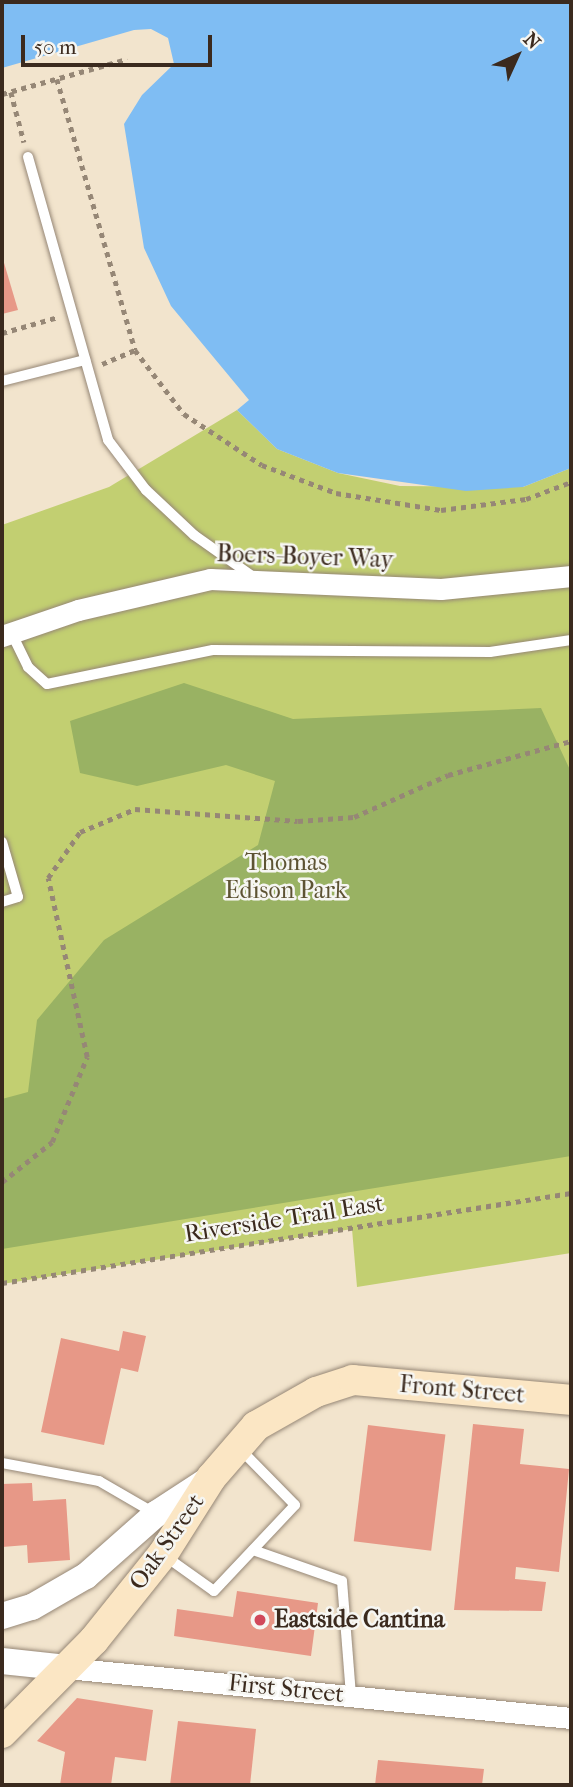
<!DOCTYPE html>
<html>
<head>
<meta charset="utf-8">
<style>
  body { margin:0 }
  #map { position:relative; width:573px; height:1787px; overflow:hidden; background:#f2e4cd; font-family:"IM FELL French Canon",serif }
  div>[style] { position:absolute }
  .green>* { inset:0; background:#c2cf71 }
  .forest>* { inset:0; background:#99b263 }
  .water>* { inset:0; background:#7fbdf3 }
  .building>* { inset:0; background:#e79887; transform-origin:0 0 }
  .path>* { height:4.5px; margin-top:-2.25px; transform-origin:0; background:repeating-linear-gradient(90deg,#968776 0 5px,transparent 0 10px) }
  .roads { filter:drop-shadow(0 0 2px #968776) drop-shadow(0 0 2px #968776) }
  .service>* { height:10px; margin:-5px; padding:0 5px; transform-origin:5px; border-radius:5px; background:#fff }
  .minor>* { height:21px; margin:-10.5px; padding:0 10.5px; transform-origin:10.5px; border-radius:10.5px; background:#fff }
  .tertiary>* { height:26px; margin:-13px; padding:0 13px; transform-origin:13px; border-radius:13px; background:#fff }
  .secondary>* { height:30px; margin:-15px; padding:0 15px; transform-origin:15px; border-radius:15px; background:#fbe6c4 }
  .dots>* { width:19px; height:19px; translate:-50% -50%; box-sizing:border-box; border:4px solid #f6f6f2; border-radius:50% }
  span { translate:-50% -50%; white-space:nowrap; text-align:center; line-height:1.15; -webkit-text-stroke:5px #f6f6f2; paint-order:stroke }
  .street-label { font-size:24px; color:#3b2a1e }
  .park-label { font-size:24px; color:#5d5333 }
  .poi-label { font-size:24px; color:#3b2a1e; font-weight:700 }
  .left { translate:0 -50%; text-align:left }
  .frame { position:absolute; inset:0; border:4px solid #3b2a1e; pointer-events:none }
  .north { position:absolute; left:482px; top:21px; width:70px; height:70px; -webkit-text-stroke:5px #f6f6f2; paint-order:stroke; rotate:45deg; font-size:19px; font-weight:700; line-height:28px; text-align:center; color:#3b2a1e }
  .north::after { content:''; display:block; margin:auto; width:24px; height:32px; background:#3b2a1e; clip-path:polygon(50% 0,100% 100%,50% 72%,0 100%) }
  .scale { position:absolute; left:21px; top:35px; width:191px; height:32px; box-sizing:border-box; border:4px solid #3b2a1e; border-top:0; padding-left:9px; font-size:21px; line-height:24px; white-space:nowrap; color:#3b2a1e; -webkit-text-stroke:5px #f6f6f2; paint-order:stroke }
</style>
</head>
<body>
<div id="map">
  <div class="green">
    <div style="clip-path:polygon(237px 410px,277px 449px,338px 473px,400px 486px,523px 487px,571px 468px,571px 1253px,357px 1287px,352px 1229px,2px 1284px,2px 525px,109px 487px)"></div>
  </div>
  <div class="forest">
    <div style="clip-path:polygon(184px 683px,293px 719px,541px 708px,571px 772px,571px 1156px,2px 1249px,2px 1099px,28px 1092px,37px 1020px,104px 940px,258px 845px,275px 781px,226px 765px,137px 786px,80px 773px,70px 721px)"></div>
  </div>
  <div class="water">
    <div style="clip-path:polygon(2px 2px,571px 2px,571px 468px,523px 487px,466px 491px,338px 473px,277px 449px,237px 410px,249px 400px,171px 306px,144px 248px,124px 124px,142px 95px,174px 64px,168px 38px,151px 29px,134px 30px,2px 68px)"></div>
  </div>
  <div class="building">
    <div style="clip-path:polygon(2px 256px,18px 310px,2px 314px)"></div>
    <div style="clip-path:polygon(123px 1331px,146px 1336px,138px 1372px,121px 1368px,104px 1445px,41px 1432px,61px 1338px,119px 1351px)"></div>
    <div style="clip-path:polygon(473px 1424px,524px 1429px,520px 1464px,569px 1469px,559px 1572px,516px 1567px,515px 1579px,546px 1582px,542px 1611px,454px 1610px)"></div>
    <div style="left:368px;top:1425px;width:78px;height:117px;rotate:7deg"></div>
    <div style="clip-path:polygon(32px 1483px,33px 1501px,66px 1499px,70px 1560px,28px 1563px,27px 1545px,2px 1547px,2px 1484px)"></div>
    <div style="clip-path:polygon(237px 1591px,318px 1603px,311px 1656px,174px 1636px,177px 1609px,233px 1617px)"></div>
    <div style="clip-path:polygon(77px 1698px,153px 1710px,146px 1761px,115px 1757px,111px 1785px,60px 1785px,65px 1752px,37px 1741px)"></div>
    <div style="clip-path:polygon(178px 1721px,256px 1729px,250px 1785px,170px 1785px)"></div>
    <div style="clip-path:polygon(378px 1760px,484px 1769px,482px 1785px,375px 1785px)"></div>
  </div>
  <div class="path">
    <div style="left:57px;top:79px;width:282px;rotate:73.9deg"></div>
    <div style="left:135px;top:350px;width:81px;rotate:52.6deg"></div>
    <div style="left:184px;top:414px;width:93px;rotate:33.2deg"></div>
    <div style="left:262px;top:465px;width:79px;rotate:20.7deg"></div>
    <div style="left:336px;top:493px;width:106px;rotate:9.2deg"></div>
    <div style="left:441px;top:510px;width:86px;rotate:-7.4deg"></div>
    <div style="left:526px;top:499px;width:48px;rotate:-20.7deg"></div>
    <div style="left:11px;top:92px;width:52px;rotate:75.4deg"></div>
    <div style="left:2px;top:94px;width:130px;rotate:-15.6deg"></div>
    <div style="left:2px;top:333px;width:58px;rotate:-15.9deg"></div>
    <div style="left:102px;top:364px;width:36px;rotate:-23deg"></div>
    <div style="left:2px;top:1182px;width:64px;rotate:-38.7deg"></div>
    <div style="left:52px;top:1142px;width:92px;rotate:-67.6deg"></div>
    <div style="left:87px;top:1057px;width:183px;rotate:-102.3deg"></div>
    <div style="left:48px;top:878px;width:56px;rotate:-55.2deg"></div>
    <div style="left:80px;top:832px;width:60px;rotate:-22.7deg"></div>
    <div style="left:135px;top:809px;width:163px;rotate:4.2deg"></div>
    <div style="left:298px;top:821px;width:56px;rotate:-4.1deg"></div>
    <div style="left:354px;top:817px;width:103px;rotate:-24.1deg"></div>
    <div style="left:448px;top:775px;width:128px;rotate:-15.5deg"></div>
    <div style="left:2px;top:1283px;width:576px;rotate:-8.99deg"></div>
  </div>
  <div class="roads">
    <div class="service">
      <div style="left:28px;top:157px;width:294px;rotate:74.2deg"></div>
      <div style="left:108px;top:440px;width:63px;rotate:52.8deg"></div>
      <div style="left:146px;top:490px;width:66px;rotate:43.2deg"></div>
      <div style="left:194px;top:535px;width:75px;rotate:35.2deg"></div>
      <div style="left:2px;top:381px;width:86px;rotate:-14.2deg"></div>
      <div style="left:11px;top:632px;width:39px;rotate:64deg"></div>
      <div style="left:28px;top:667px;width:25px;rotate:42deg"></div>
      <div style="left:47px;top:684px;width:169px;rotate:-11.6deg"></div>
      <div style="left:213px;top:650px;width:277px;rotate:0.4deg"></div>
      <div style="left:490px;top:652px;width:82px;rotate:-8.4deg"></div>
      <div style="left:2px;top:842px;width:57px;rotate:73.8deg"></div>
      <div style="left:18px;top:897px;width:17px;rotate:163deg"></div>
      <div style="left:2px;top:1463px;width:99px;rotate:10.5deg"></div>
      <div style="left:99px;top:1481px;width:66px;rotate:30.1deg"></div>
      <div style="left:253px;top:1550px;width:94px;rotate:19.2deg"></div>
      <div style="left:342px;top:1581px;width:115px;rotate:85.5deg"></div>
      <div style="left:165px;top:1556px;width:60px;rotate:35.5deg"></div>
      <div style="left:214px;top:1591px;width:118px;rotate:-46.7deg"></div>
      <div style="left:295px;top:1505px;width:78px;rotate:-134.5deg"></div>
    </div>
    <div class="minor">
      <div style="left:2px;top:636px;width:80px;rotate:-18.9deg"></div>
      <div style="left:78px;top:610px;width:136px;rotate:-13.2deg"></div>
      <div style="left:210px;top:579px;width:231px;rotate:2.5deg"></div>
      <div style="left:441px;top:589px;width:131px;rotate:-5.7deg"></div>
      <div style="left:67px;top:1668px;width:506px;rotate:5.67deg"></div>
    </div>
    <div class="tertiary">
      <div style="left:2px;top:1616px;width:31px;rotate:-17deg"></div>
      <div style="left:32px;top:1607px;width:62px;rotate:-29.9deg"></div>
      <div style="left:86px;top:1576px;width:94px;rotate:-41.5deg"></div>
      <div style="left:156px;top:1514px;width:66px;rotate:-33.2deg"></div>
      <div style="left:2px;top:1661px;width:65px;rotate:6.1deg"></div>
    </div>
    <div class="secondary">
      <div style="left:2px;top:1733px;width:131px;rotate:-45.3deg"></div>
      <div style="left:94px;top:1640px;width:110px;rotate:-51.3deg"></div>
      <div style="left:163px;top:1554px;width:90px;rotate:-57.7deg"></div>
      <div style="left:211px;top:1478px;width:69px;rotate:-49.1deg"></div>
      <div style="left:256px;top:1426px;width:69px;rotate:-29.5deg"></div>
      <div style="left:316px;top:1392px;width:39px;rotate:-18deg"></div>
      <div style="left:353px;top:1380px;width:219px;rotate:5.2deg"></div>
    </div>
  </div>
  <div class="dots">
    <div style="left:260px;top:1620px;background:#d1495b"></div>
  </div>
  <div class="street-label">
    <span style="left:305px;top:557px;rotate:2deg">Boers-Boyer Way</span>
    <span style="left:284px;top:1219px;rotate:-9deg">Riverside Trail East</span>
    <span style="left:462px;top:1390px;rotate:5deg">Front Street</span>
    <span style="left:167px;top:1542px;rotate:-55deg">Oak Street</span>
    <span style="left:286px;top:1689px;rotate:6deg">First Street</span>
  </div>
  <div class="park-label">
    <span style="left:286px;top:877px">Thomas<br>Edison Park</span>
  </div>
  <div class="poi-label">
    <span class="left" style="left:274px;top:1620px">Eastside Cantina</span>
  </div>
  <div class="frame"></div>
  <div class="north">N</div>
  <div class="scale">50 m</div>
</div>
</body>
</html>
